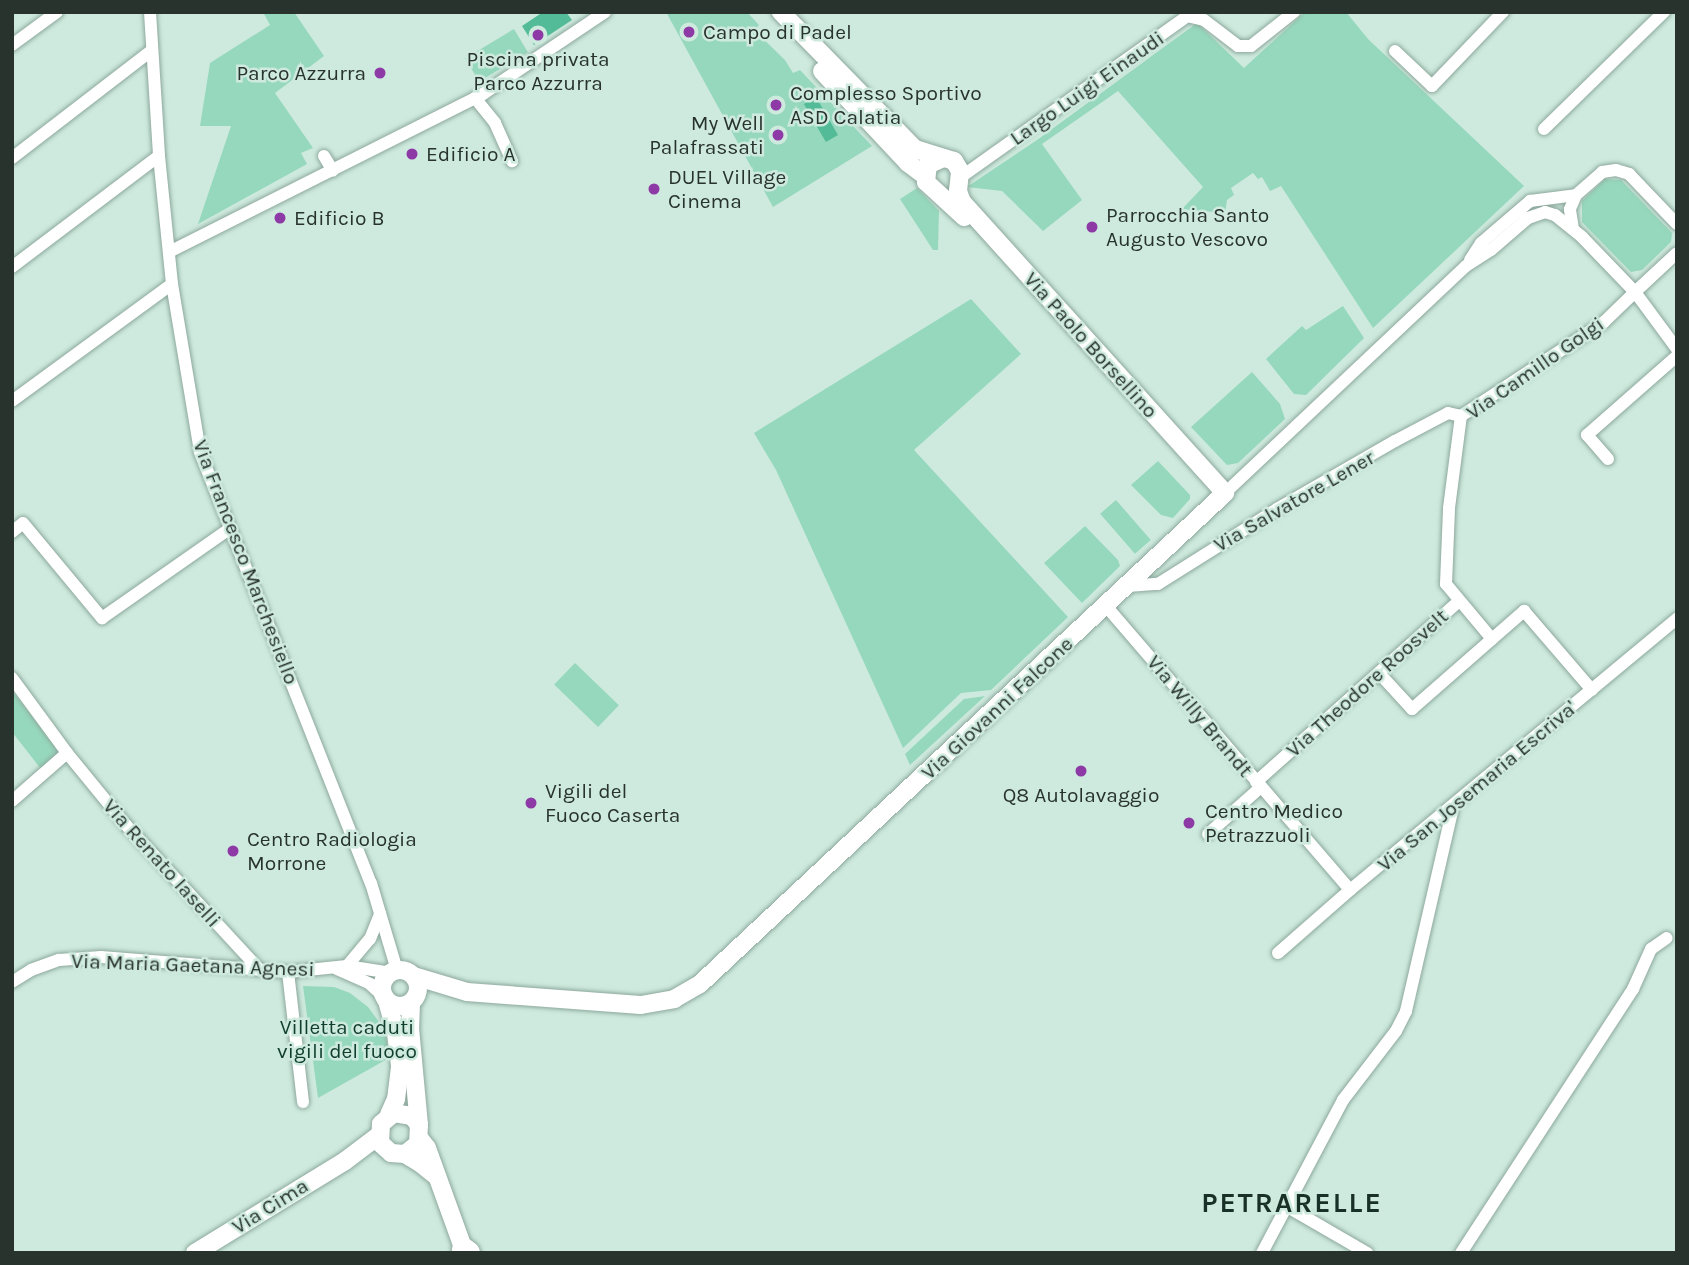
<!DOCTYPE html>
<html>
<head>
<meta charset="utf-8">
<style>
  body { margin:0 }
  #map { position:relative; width:1689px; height:1265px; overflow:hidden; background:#ceeade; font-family:Karla,sans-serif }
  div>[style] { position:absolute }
  .green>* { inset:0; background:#96d8bd; transform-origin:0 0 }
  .water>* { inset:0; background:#53bb97; transform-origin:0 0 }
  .roads { filter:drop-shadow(0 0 2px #8da89c) drop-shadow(0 0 2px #8da89c) }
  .street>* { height:12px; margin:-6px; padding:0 6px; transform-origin:6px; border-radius:6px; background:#fff }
  .secondary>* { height:18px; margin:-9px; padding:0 9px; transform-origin:9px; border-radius:9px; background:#fff }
  .secondary>.ring { margin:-9px; padding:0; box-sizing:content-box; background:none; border:18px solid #fff; border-radius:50% }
  .highway>* { height:24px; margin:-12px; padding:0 12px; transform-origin:12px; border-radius:12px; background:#fff }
  .dots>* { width:19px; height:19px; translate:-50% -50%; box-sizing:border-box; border:4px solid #ceeade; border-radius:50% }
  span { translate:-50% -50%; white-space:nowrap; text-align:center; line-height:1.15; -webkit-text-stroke:5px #ceeade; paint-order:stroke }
  .poi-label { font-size:21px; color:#28332e }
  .left { translate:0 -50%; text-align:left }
  .right { translate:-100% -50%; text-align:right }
  .street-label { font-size:21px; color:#28332e }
  .park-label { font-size:21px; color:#0f3d2e }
  .district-label { font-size:28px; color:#183027; font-weight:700; letter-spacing:2px }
  .frame { position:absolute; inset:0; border:14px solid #28332e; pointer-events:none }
</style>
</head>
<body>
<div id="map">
  <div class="green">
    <div style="clip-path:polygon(263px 12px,294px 12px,324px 56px,275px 93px,313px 148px,301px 153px,307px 164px,198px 224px,231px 126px,200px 126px,210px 63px,270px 25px)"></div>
    <div style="clip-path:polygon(666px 12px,747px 12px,759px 25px,754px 30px,785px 60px,793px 73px,800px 70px,872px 146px,773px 207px)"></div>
    <div style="clip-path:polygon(1305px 12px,1346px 12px,1368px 39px,1524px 186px,1373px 328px,1281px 186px,1270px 191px,1262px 177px,1258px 179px,1253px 173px,1231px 188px,1234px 195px,1227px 200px,1225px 213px,1182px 209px,1203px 187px,1118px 91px,1042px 144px,1082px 200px,1043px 231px,1002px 191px,967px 187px,1037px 140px,1197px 23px,1244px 68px)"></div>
    <div style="left:514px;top:29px;width:27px;height:57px;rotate:59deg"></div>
    <div style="clip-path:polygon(1605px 179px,1621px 180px,1672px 233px,1671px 242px,1642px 270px,1631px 272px,1582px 222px,1582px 201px)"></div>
    <div style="clip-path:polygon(917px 188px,939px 211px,938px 250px,933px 250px,900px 199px)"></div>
    <div style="clip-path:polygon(971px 299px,1021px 354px,914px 450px,1068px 617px,991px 690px,961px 693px,903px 748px,776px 470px,754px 433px)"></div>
    <div style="clip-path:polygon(1343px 306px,1364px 338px,1306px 395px,1294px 394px,1266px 359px,1302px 326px,1306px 330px)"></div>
    <div style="clip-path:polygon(1252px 372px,1280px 404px,1285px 419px,1238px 463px,1227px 465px,1191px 427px)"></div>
    <div style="clip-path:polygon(1158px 461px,1190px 495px,1190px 499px,1173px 518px,1161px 515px,1131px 485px)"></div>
    <div style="left:1116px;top:500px;width:53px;height:21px;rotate:49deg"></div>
    <div style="clip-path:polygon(1085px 526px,1118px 560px,1120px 566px,1082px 603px,1044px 563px)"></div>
    <div style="left:575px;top:663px;width:61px;height:30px;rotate:44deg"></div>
    <div style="clip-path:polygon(12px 691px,60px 752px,41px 769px,12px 732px)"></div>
    <div style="clip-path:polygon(985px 696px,910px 765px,905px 754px,964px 699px)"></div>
    <div style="clip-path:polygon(303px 986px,334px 987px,350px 993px,368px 1007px,385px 1030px,389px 1058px,318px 1098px)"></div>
  </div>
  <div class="water">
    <div style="clip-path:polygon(543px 12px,566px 12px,572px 20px,534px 45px,522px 26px)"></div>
    <div style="left:816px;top:97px;width:44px;height:14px;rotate:60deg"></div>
  </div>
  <div class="roads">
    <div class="street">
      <div style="left:150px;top:12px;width:144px;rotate:86.4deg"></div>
      <div style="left:159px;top:156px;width:129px;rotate:84.2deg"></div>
      <div style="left:172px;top:284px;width:170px;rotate:80.5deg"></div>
      <div style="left:200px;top:452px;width:464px;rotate:68.4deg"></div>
      <div style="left:371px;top:883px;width:91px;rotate:73.4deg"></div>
      <div style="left:1187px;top:16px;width:17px;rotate:13deg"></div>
      <div style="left:1204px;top:20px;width:43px;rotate:37.4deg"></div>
      <div style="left:1238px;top:46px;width:13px"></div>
      <div style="left:1251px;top:46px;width:55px;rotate:-38.3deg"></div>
      <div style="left:12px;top:45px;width:56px;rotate:-36.3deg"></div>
      <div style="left:1395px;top:51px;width:51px;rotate:43.4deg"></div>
      <div style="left:1432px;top:86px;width:103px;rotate:-46.2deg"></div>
      <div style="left:475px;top:98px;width:32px;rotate:51deg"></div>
      <div style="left:495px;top:123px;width:42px;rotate:65.9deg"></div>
      <div style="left:1544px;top:129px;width:168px;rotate:-44.3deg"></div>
      <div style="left:324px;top:156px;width:17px;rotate:59deg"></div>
      <div style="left:12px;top:158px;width:177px;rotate:-37.6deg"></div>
      <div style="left:961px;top:177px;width:285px;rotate:-35.4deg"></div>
      <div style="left:1573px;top:229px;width:20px;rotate:-99deg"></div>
      <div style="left:1570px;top:209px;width:15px;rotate:-67deg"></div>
      <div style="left:1576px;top:195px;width:35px;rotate:-41deg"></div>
      <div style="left:1602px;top:172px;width:14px;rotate:-8deg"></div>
      <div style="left:1616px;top:170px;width:14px;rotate:17deg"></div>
      <div style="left:1629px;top:174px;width:69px;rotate:46.2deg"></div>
      <div style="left:169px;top:252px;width:352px;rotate:-26.7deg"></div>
      <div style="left:483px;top:94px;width:147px;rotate:-33.9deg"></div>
      <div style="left:1470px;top:260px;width:20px;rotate:-57deg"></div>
      <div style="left:1481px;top:243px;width:65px;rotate:-40.6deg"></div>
      <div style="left:1530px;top:201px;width:46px;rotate:-7.4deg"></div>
      <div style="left:12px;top:267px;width:184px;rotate:-37.1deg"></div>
      <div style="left:12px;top:401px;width:198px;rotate:-36.2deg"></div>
      <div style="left:1608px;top:459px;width:32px;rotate:-131deg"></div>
      <div style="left:1587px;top:435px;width:120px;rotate:-41.3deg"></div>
      <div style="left:1225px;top:493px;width:331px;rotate:-43.3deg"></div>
      <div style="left:1466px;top:266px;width:30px;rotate:-33deg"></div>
      <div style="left:1491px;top:250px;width:49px;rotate:-40.9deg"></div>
      <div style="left:1528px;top:218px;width:18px;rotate:-19deg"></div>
      <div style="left:1545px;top:212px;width:10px;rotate:17deg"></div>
      <div style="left:1555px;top:215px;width:35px;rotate:39deg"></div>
      <div style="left:1582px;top:237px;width:76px;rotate:46.1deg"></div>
      <div style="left:1635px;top:292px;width:57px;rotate:-42.9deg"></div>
      <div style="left:12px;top:532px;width:14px;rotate:-39deg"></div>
      <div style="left:23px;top:523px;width:124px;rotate:50.3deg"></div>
      <div style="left:102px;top:618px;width:155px;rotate:-35deg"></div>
      <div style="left:1127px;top:586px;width:31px;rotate:-4deg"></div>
      <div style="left:1158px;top:584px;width:141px;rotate:-32.2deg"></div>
      <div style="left:1277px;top:509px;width:136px;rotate:-30deg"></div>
      <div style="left:1395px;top:441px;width:60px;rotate:-27.8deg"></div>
      <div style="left:1448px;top:413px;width:13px;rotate:13deg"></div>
      <div style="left:1106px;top:606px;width:374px;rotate:49.3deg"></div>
      <div style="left:1492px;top:639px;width:43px;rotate:-41.2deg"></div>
      <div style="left:1524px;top:611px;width:104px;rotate:49.3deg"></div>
      <div style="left:1379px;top:673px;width:49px;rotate:47.5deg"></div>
      <div style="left:1412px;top:709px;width:106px;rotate:-41.2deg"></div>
      <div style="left:1492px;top:639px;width:72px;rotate:-129.9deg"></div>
      <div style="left:1446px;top:584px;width:76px;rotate:-87.7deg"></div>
      <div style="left:1449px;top:508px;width:93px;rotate:-82.6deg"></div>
      <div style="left:1461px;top:416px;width:171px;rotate:-33.3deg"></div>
      <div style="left:1604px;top:322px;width:43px;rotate:-44.1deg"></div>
      <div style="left:1635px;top:292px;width:71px;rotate:53.6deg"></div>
      <div style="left:12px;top:678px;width:93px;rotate:53.7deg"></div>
      <div style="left:67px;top:753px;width:93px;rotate:50.7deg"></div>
      <div style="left:126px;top:825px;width:197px;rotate:47.3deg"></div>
      <div style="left:1256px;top:782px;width:272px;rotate:-41.7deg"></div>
      <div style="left:12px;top:801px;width:73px;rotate:-41.1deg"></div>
      <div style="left:1208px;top:834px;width:71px;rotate:-41.6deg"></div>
      <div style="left:1278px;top:953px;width:96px;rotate:-41.2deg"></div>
      <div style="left:1350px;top:890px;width:425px;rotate:-39.7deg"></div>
      <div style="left:347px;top:966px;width:35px;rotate:-50deg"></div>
      <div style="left:370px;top:939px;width:27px;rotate:-68deg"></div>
      <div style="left:337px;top:969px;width:36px;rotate:24deg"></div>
      <div style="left:370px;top:984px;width:19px;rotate:43deg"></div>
      <div style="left:288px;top:972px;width:131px;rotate:83.4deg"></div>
      <div style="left:12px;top:982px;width:22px;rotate:-32deg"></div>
      <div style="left:31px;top:970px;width:30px;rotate:-20deg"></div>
      <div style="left:59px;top:960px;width:42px;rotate:-4.1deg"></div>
      <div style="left:101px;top:957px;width:188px;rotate:4.6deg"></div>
      <div style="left:288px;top:972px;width:59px;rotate:-5.8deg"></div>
      <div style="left:347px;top:966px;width:45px;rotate:9deg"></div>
      <div style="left:1286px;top:1206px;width:94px;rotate:30.1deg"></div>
      <div style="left:1262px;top:1253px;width:173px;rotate:-62.1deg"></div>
      <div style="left:1343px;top:1100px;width:87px;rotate:-52.5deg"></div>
      <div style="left:1396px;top:1031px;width:22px;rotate:-63deg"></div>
      <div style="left:1406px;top:1011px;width:208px;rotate:-77deg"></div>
      <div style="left:1461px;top:1253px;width:315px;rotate:-56.9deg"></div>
      <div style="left:1633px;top:989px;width:44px;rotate:-65.8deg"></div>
      <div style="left:1651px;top:949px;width:19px;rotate:-35deg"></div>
    </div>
    <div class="secondary">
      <div style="left:822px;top:71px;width:126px;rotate:46.9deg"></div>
      <div style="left:908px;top:163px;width:21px;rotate:37deg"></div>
      <div style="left:943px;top:158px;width:17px;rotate:155deg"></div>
      <div style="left:928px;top:165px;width:17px;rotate:97deg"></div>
      <div style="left:926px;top:182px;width:52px;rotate:42.6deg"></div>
      <div class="ring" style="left:382px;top:970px;width:18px;height:18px"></div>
      <div style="left:414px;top:976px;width:55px;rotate:16.8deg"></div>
      <div style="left:467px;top:992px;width:174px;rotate:4.3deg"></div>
      <div style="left:641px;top:1005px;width:34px;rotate:-10deg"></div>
      <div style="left:674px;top:999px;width:30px;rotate:-30deg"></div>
      <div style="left:700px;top:984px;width:719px;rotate:-43.08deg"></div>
      <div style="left:1225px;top:493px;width:392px;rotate:-132.1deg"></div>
      <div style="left:962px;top:202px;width:12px;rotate:-110deg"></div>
      <div style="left:958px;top:191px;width:20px;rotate:-84deg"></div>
      <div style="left:960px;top:171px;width:12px;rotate:-121deg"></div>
      <div style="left:954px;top:161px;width:41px;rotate:-162.9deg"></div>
      <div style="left:915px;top:149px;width:192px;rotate:-134.4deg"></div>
      <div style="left:387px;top:1001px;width:33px;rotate:74deg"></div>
      <div style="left:396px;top:1033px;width:34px;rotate:83deg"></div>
      <div style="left:400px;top:1067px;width:32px;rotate:97deg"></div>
      <div style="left:396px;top:1099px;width:17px;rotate:114deg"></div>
      <div style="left:411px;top:1003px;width:25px;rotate:92deg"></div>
      <div style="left:410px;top:1028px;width:97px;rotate:84.7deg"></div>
      <div style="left:420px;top:1139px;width:11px;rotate:52deg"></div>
      <div style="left:427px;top:1148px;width:112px;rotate:70.1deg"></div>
      <div style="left:405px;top:1154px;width:16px;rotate:-38deg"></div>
      <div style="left:418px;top:1144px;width:19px;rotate:-87deg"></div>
      <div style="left:419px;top:1125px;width:11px;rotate:-128deg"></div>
      <div style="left:412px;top:1116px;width:18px;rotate:-171deg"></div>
      <div style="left:394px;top:1113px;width:17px;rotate:140deg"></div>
      <div style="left:381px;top:1124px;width:19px;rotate:93deg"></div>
      <div style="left:380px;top:1143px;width:15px;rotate:42deg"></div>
      <div style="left:391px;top:1153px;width:14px;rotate:4deg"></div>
      <div style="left:405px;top:1154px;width:17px;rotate:31deg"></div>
      <div style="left:420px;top:1163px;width:22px;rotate:39deg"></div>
      <div style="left:195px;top:1253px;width:176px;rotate:-31.5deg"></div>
      <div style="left:345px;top:1161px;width:41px;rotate:-37.1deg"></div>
    </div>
    <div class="highway">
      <div style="left:464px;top:1250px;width:5px;rotate:37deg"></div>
    </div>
  </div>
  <div class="dots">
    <div style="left:689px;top:32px;background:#8d39a6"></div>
    <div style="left:538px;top:35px;background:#8d39a6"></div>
    <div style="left:380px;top:73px;background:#8d39a6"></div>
    <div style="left:776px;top:105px;background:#8d39a6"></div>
    <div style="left:778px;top:135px;background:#8d39a6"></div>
    <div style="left:412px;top:154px;background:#8d39a6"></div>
    <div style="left:654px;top:189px;background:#8d39a6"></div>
    <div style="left:280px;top:218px;background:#8d39a6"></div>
    <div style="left:1092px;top:227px;background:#8d39a6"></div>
    <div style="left:1081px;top:771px;background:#8d39a6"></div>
    <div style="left:531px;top:803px;background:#8d39a6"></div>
    <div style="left:1189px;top:823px;background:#8d39a6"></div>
    <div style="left:233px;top:851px;background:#8d39a6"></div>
  </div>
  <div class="poi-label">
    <span class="left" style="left:703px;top:32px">Campo di Padel</span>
    <span style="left:538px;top:71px">Piscina privata<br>Parco Azzurra</span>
    <span class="right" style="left:366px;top:73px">Parco Azzurra</span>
    <span class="left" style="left:790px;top:105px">Complesso Sportivo<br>ASD Calatia</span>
    <span class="right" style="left:764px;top:135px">My Well<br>Palafrassati</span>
    <span class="left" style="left:426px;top:154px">Edificio A</span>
    <span class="left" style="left:668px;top:189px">DUEL Village<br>Cinema</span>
    <span class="left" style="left:1106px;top:227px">Parrocchia Santo<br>Augusto Vescovo</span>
    <span class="left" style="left:294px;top:218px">Edificio B</span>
    <span class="left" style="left:545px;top:803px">Vigili del<br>Fuoco Caserta</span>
    <span style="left:1081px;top:795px">Q8 Autolavaggio</span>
    <span class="left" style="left:1205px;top:823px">Centro Medico<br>Petrazzuoli</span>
    <span class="left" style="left:247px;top:851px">Centro Radiologia<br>Morrone</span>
  </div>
  <div class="street-label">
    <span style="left:1087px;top:88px;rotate:-35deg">Largo Luigi Einaudi</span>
    <span style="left:1091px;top:345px;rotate:48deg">Via Paolo Borsellino</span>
    <span style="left:1535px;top:368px;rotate:-35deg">Via Camillo Golgi</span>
    <span style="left:1294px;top:501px;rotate:-30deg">Via Salvatore Lener</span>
    <span style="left:246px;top:562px;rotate:69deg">Via Francesco Marchesiello</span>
    <span style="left:1367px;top:683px;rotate:-42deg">Via Theodore Roosvelt</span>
    <span style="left:997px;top:708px;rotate:-43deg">Via Giovanni Falcone</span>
    <span style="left:1200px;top:716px;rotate:50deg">Via Willy Brandt</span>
    <span style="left:1477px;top:786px;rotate:-40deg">Via San Josemaria Escriva'</span>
    <span style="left:162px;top:863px;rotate:48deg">Via Renato Iaselli</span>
    <span style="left:193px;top:965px;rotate:2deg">Via Maria Gaetana Agnesi</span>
    <span style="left:270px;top:1206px;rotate:-32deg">Via Cima</span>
  </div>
  <div class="park-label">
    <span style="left:347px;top:1039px">Villetta caduti<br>vigili del fuoco</span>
  </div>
  <div class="district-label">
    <span style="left:1292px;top:1203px">PETRARELLE</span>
  </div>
  <div class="frame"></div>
</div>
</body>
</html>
